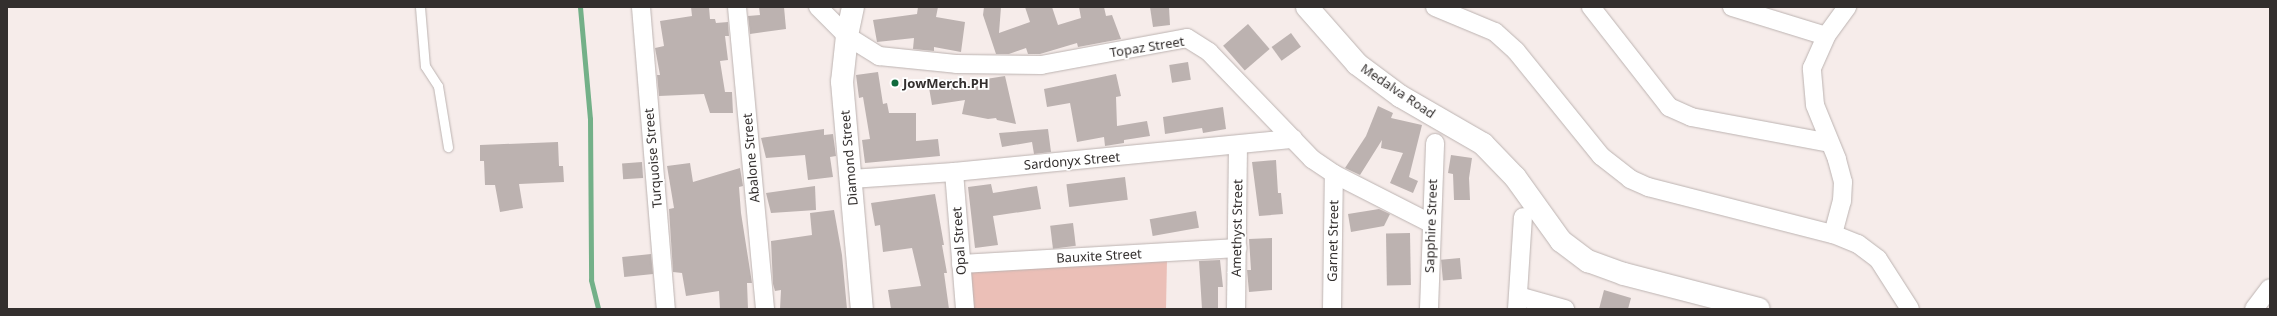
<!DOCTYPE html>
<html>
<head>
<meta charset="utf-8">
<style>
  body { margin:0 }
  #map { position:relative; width:2277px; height:316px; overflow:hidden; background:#f6ecea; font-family:"Noto Sans",sans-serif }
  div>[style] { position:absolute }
  .green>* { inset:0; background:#ebbfb7 }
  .stream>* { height:5px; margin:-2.5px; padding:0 2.5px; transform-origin:2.5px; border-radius:2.5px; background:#73b088 }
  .building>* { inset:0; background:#bcb2b0; transform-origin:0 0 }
  .roads { filter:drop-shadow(0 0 1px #bcb3b1) drop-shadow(0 0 1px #bcb3b1) }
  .service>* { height:9px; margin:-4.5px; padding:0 4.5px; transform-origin:4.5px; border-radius:4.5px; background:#fff }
  .minor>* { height:18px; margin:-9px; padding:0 9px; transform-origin:9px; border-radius:9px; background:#fff }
  .tertiary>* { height:22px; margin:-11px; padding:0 11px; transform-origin:11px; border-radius:11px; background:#fff }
  .dots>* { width:11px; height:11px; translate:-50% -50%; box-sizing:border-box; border:2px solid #fff; border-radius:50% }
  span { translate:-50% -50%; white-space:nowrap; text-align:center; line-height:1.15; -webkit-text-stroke:3.5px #fff; paint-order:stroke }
  .street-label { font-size:13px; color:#332f2e }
  .poi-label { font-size:13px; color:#332f2e; font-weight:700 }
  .left { translate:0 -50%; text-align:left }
  .frame { position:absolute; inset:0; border:8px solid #332f2e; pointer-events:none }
</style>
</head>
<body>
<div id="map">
  <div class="green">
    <div style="clip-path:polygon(1167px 259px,1166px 309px,970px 309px,967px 271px)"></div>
  </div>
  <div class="stream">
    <div style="left:580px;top:7px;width:112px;rotate:84.9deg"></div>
    <div style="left:590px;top:119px;width:161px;rotate:89.6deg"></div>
    <div style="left:591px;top:280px;width:30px;rotate:76deg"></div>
  </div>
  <div class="building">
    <div style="clip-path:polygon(691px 7px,709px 7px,710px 19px,715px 19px,716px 23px,728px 22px,729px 36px,725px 36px,728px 60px,720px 61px,725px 92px,732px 92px,733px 113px,710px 113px,704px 94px,659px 96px,657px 75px,660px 75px,655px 48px,664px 46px,660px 21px,692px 16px)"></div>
    <div style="clip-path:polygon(759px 7px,784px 7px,786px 29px,750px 34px,748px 16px,760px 15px)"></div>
    <div style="clip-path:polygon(918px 7px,938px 7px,936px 17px,965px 22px,961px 52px,934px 47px,934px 51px,913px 49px,914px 38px,877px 42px,873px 20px,917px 14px)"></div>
    <div style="clip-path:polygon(984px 7px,1001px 7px,999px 33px,1030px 22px,1025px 7px,1052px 7px,1058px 25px,1081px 18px,1079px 7px,1104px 7px,1106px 16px,1112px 15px,1121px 39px,1078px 47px,1077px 43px,1040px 54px,1028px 54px,1026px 48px,1009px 54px,996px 54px,983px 15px)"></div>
    <div style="clip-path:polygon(1150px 7px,1169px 7px,1170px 25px,1153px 27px)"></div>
    <div style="left:1248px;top:24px;width:33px;height:33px;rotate:49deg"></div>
    <div style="left:1291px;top:33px;width:17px;height:24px;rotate:54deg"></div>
    <div style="left:1188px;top:62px;width:18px;height:19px;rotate:81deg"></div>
    <div style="clip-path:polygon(878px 72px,883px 104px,887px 103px,889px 113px,916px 113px,916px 141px,938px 139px,940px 156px,865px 163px,862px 140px,870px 139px,863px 97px,859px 98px,856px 75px)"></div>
    <div style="clip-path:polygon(1116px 74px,1121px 96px,1116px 97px,1117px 126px,1147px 121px,1150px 136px,1124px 140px,1124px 143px,1105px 146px,1104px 137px,1077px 142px,1070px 103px,1047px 107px,1044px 89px)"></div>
    <div style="clip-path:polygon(1005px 76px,1016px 124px,997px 120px,996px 118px,988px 119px,962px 114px,965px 100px,932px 105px,928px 82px,951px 79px,952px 81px,988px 88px,986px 79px)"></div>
    <div style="clip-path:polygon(1378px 106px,1393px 113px,1391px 118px,1422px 125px,1409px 177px,1418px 181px,1413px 193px,1390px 183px,1403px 153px,1381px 148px,1382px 140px,1360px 175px,1345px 168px,1366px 136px)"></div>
    <div style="clip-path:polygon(1223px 107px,1226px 129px,1203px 133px,1202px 128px,1165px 134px,1163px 117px)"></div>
    <div style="clip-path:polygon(824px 129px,824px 135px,833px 134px,836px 156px,830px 157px,833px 177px,808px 180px,805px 155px,766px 158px,761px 138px)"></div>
    <div style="clip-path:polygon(1048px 129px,1051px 152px,1034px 154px,1032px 142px,1002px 147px,999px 133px)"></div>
    <div style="clip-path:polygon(558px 142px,559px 166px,563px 166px,564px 182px,519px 184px,523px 208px,500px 212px,495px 185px,485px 185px,484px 161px,480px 161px,480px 145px)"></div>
    <div style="clip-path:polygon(1451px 155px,1472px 158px,1469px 178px,1470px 200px,1454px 200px,1453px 174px,1448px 173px)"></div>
    <div style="clip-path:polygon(1276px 160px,1278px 193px,1281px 193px,1283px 214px,1259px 216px,1252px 162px)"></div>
    <div style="left:642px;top:162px;width:16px;height:20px;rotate:86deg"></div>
    <div style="clip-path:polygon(690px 163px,693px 182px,740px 168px,743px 186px,739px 187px,741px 213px,752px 283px,747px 283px,748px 309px,720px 309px,719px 291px,686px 296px,682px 273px,673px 272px,669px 209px,674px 208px,667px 166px)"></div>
    <div style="left:1125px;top:177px;width:23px;height:59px;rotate:83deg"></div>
    <div style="clip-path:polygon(991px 184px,993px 193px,1037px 186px,1041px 209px,993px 216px,998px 245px,975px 248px,968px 187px)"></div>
    <div style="clip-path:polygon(815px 186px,816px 210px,771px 213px,766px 193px)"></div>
    <div style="clip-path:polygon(935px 194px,944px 245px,942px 245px,947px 273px,944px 273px,949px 309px,891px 309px,888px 290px,921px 286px,912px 248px,883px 252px,880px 225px,875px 226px,871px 203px)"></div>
    <div style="clip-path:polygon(1379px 209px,1390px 214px,1384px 226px,1351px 232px,1348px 214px)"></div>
    <div style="clip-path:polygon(834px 210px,842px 255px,847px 309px,780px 309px,781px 290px,775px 291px,773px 284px,771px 241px,812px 235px,810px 213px)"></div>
    <div style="left:1196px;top:211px;width:17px;height:47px;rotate:80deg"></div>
    <div style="left:1073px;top:223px;width:23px;height:23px;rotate:83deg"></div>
    <div style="left:1410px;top:233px;width:52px;height:24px;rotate:89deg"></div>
    <div style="clip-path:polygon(1272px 238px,1272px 290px,1249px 292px,1247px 270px,1251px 270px,1249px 239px)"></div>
    <div style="left:651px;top:254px;width:20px;height:29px;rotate:84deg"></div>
    <div style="left:1460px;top:258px;width:21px;height:19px;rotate:85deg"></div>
    <div style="clip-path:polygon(1220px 260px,1223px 287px,1218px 287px,1218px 309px,1202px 309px,1199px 261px)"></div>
    <div style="clip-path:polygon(1604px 290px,1631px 298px,1628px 309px,1599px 309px)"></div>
  </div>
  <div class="roads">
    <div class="service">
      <div style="left:420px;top:7px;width:59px;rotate:85.2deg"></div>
      <div style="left:425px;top:66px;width:24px;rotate:57deg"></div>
      <div style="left:438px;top:86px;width:62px;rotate:80.7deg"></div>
    </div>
    <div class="minor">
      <div style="left:641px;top:7px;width:303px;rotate:85.3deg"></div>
      <div style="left:737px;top:7px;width:303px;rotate:84.7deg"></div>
      <div style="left:818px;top:7px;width:41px;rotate:45deg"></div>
      <div style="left:847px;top:36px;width:38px;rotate:32deg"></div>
      <div style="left:879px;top:56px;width:77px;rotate:5.9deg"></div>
      <div style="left:956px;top:64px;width:85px;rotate:0.7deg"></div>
      <div style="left:1041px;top:65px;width:148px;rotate:-10.5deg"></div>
      <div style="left:1187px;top:38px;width:26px;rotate:32deg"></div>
      <div style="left:1209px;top:52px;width:149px;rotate:46.1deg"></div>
      <div style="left:1312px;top:159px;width:27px;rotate:34deg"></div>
      <div style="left:1334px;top:174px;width:108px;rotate:27deg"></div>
      <div style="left:1435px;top:7px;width:65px;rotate:22.6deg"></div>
      <div style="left:1495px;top:32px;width:28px;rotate:42deg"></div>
      <div style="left:1516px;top:51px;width:135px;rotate:51deg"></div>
      <div style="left:1601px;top:156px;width:37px;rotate:38deg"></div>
      <div style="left:1630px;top:179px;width:20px;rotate:24deg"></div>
      <div style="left:1648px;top:187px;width:191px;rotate:14.3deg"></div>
      <div style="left:1833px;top:234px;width:27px;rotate:22deg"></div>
      <div style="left:1858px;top:244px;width:25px;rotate:37deg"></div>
      <div style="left:1878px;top:259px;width:59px;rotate:57.4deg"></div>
      <div style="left:1591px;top:7px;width:127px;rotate:52deg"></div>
      <div style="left:1669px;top:107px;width:24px;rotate:24deg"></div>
      <div style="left:1691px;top:117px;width:141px;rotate:10.6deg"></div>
      <div style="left:1732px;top:7px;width:98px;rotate:17.1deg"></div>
      <div style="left:954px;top:172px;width:137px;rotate:85.4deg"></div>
      <div style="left:851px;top:179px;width:103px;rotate:-3.9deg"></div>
      <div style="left:954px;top:172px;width:341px;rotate:-5.6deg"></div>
      <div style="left:1833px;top:234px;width:34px;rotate:-75deg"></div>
      <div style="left:1842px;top:201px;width:19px;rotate:-87deg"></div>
      <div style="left:1843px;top:182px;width:24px;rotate:-105deg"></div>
      <div style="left:1837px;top:159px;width:58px;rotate:-112.2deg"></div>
      <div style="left:1815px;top:105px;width:37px;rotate:-95deg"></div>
      <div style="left:1812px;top:68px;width:35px;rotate:-66deg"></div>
      <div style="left:1826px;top:36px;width:36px;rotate:-54deg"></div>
      <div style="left:961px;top:264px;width:277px;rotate:-3.3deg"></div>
      <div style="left:1518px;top:296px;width:49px;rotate:15.5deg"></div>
      <div style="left:1236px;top:309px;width:163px;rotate:-89.3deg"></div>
      <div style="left:1332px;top:309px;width:135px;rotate:-89.2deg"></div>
      <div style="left:1429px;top:309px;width:166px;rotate:-87.9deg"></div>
      <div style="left:1517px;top:309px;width:92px;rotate:-86.3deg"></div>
      <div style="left:2254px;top:309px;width:26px;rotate:-53deg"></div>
    </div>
    <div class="tertiary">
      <div style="left:853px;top:7px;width:30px;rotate:102deg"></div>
      <div style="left:847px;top:36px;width:46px;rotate:96.2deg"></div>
      <div style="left:842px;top:82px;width:228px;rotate:85deg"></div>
      <div style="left:1307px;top:7px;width:76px;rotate:48.7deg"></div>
      <div style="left:1357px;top:64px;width:54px;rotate:36.7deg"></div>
      <div style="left:1400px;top:96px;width:96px;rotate:30deg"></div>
      <div style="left:1483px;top:144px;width:46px;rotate:45.9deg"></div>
      <div style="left:1515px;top:177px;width:79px;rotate:54.3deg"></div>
      <div style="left:1561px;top:241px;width:34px;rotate:37deg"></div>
      <div style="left:1588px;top:261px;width:38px;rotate:20deg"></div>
      <div style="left:1624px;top:274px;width:139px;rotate:14.5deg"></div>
    </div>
  </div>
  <div class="dots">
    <div style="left:895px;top:83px;background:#106a3d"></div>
  </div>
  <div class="street-label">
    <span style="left:1147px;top:47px;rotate:-9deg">Topaz Street</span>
    <span style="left:1398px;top:91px;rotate:34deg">Medalva Road</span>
    <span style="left:653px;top:158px;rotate:-95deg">Turquoise Street</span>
    <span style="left:751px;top:158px;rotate:-95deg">Abalone Street</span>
    <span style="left:849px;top:158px;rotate:-95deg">Diamond Street</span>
    <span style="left:1072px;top:161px;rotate:-5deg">Sardonyx Street</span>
    <span style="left:1431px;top:226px;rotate:-88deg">Sapphire Street</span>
    <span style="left:1237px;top:228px;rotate:-89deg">Amethyst Street</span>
    <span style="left:959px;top:241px;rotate:-94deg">Opal Street</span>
    <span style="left:1333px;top:241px;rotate:-89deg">Garnet Street</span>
    <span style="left:1099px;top:256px;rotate:-3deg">Bauxite Street</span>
  </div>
  <div class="poi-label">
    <span class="left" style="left:903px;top:83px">JowMerch.PH</span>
  </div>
  <div class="frame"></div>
</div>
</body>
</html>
